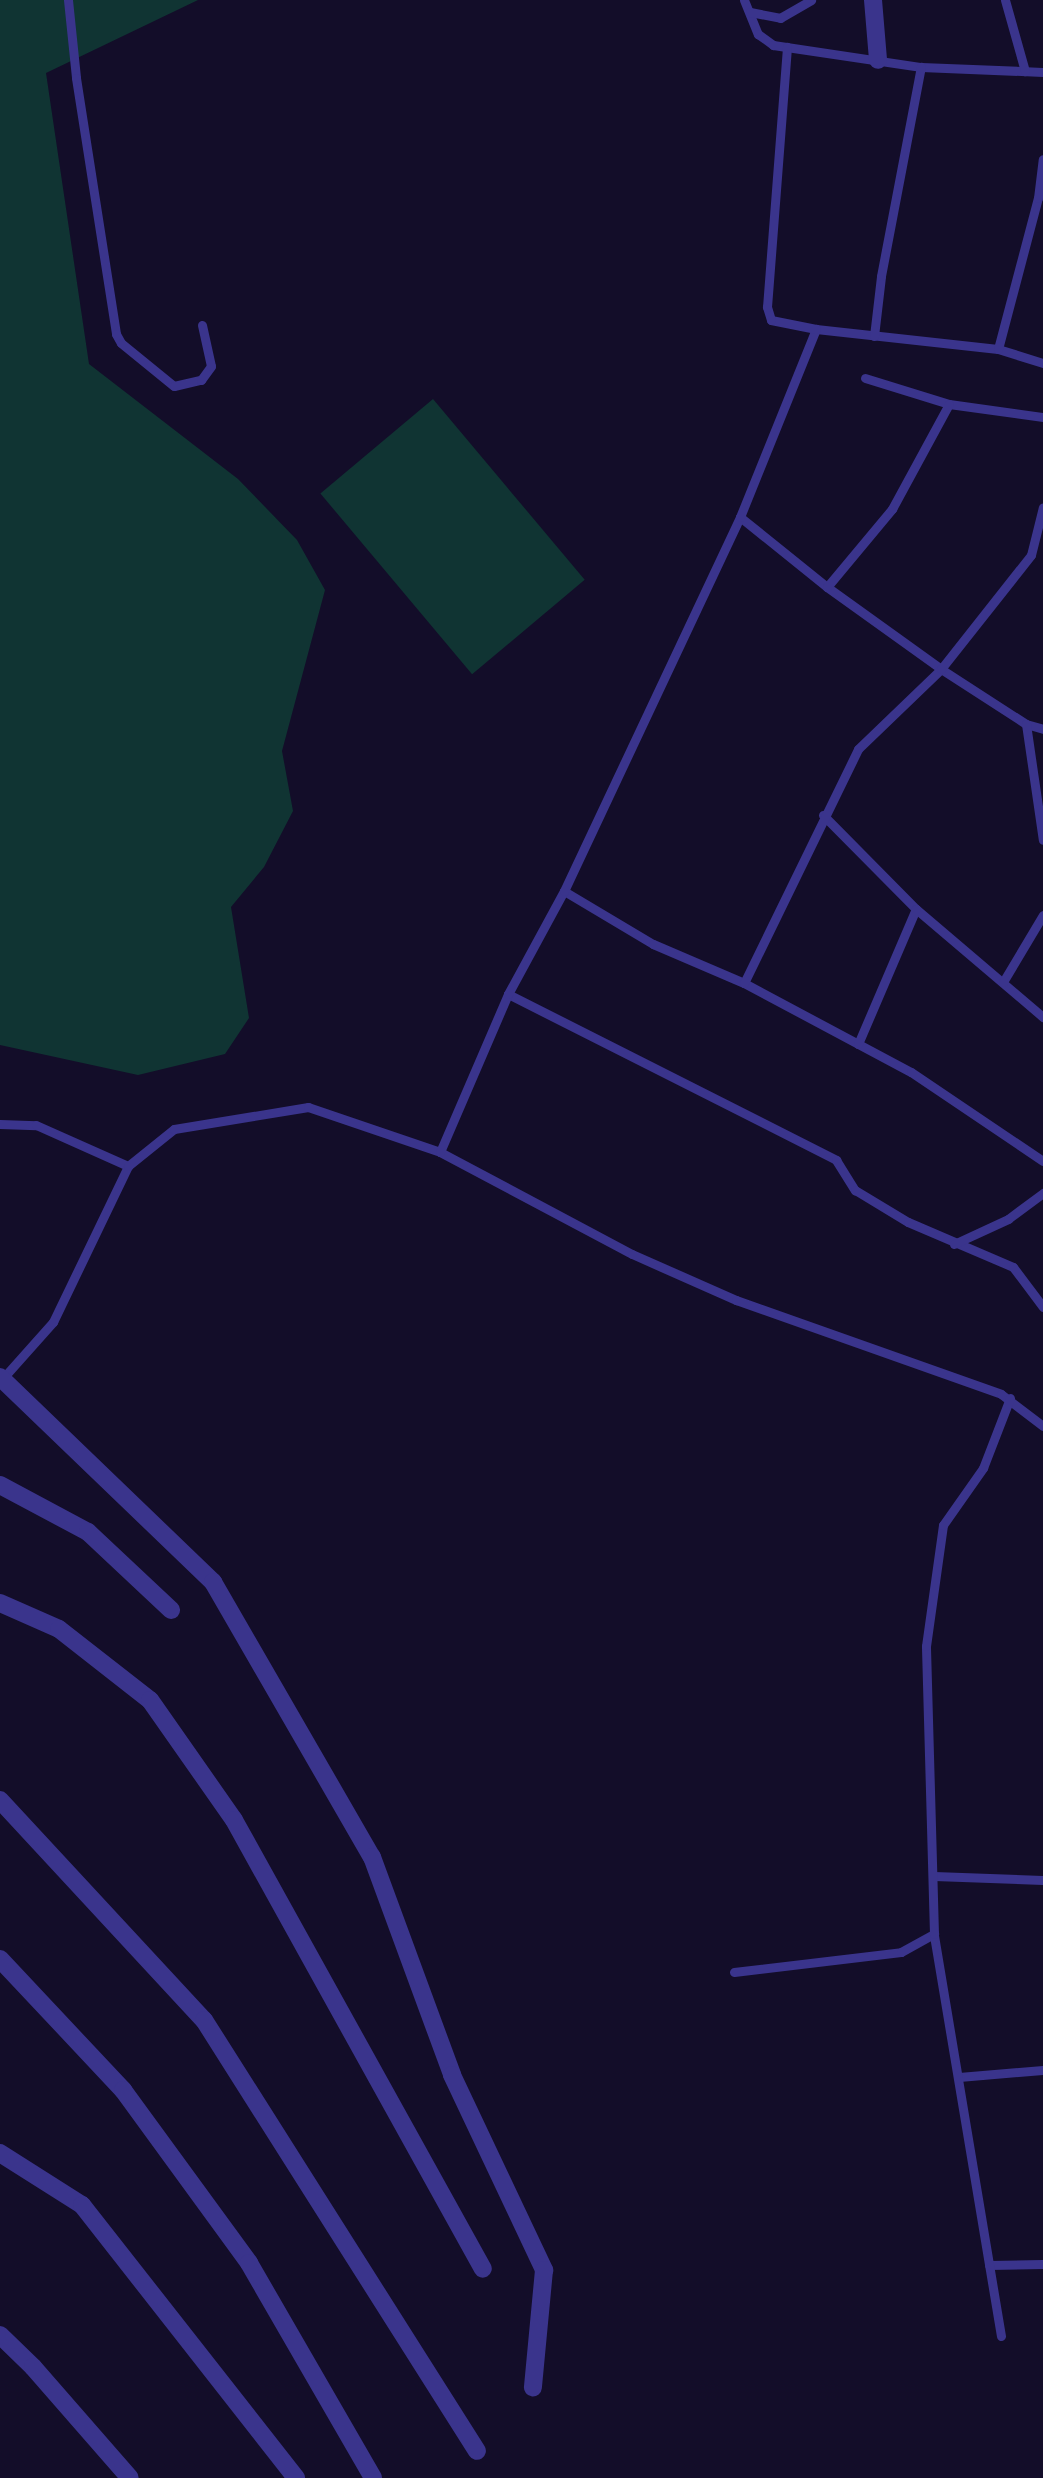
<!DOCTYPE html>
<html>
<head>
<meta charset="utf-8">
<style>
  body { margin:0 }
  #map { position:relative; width:1043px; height:2478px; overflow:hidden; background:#130d29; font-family:"Sofia Sans Condensed",sans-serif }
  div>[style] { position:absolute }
  .green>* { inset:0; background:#103433; transform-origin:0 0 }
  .service>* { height:9px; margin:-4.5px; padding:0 4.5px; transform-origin:4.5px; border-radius:4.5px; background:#3a348c }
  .minor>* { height:18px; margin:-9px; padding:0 9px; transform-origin:9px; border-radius:9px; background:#3a348c }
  span { translate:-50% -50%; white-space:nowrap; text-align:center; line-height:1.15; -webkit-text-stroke:6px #130d29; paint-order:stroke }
</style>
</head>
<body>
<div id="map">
  <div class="green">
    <div style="clip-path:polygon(0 0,198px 0,46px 73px,89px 364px,238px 479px,297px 540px,325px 590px,282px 751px,293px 811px,264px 867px,231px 907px,249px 1018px,225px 1054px,138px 1075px,0 1045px)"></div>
    <div style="left:433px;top:399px;width:236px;height:147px;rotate:50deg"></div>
  </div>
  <div class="service">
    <div style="left:68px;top:0;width:78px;rotate:84.1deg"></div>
    <div style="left:76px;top:78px;width:259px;rotate:81.1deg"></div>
    <div style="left:116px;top:334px;width:10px;rotate:61deg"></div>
    <div style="left:121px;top:343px;width:68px;rotate:39.1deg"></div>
    <div style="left:174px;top:386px;width:28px;rotate:-13deg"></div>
    <div style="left:201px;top:380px;width:17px;rotate:-54deg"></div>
    <div style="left:211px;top:366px;width:42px;rotate:-102.4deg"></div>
    <div style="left:744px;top:0;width:37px;rotate:68deg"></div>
    <div style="left:758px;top:34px;width:19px;rotate:36deg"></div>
    <div style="left:773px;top:45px;width:150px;rotate:8.5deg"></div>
    <div style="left:921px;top:67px;width:122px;rotate:2.3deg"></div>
    <div style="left:1005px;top:0;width:74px;rotate:74.3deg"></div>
    <div style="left:750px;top:12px;width:31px;rotate:11deg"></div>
    <div style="left:780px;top:18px;width:36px;rotate:-30deg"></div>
    <div style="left:816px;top:329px;width:183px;rotate:6.3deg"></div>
    <div style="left:998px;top:349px;width:47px;rotate:17.3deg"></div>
    <div style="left:874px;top:336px;width:60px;rotate:-83.3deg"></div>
    <div style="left:881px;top:276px;width:213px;rotate:-79.2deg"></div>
    <div style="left:998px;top:349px;width:156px;rotate:-75.2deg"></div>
    <div style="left:1038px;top:198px;width:39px;rotate:-83deg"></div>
    <div style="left:865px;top:378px;width:88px;rotate:17.2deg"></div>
    <div style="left:949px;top:404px;width:95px;rotate:7.9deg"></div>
    <div style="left:740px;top:517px;width:112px;rotate:38.8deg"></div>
    <div style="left:827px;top:587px;width:140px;rotate:35.7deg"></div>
    <div style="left:941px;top:669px;width:101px;rotate:32.9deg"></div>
    <div style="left:1026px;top:724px;width:18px;rotate:16deg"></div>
    <div style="left:827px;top:587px;width:102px;rotate:-50.2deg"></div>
    <div style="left:892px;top:509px;width:119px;rotate:-61.5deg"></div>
    <div style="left:1026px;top:724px;width:117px;rotate:81.7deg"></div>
    <div style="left:823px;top:815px;width:132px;rotate:45.3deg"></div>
    <div style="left:916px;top:909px;width:167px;rotate:40.4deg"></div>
    <div style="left:564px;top:891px;width:104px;rotate:30.8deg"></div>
    <div style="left:653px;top:944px;width:99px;rotate:23.2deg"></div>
    <div style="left:744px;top:983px;width:189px;rotate:28.1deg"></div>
    <div style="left:911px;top:1072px;width:159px;rotate:34deg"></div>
    <div style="left:1003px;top:982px;width:78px;rotate:-59.2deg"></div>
    <div style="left:744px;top:983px;width:260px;rotate:-64deg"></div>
    <div style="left:858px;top:749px;width:115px;rotate:-43.9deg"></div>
    <div style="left:941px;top:669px;width:145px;rotate:-51.7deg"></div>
    <div style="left:1031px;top:555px;width:49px;rotate:-76deg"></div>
    <div style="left:508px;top:994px;width:368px;rotate:26.8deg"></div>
    <div style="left:836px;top:1160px;width:36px;rotate:58deg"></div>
    <div style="left:855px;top:1190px;width:62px;rotate:31.1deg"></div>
    <div style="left:908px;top:1222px;width:114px;rotate:23.2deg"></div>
    <div style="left:1013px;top:1267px;width:50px;rotate:53.1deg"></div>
    <div style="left:858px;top:1044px;width:147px;rotate:-66.8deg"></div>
    <div style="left:0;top:1124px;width:36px;rotate:2deg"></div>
    <div style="left:36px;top:1125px;width:101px;rotate:24deg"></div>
    <div style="left:440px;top:1152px;width:217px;rotate:28deg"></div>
    <div style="left:632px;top:1254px;width:114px;rotate:23.9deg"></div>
    <div style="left:736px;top:1300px;width:281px;rotate:19.5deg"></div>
    <div style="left:1001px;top:1394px;width:53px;rotate:37.3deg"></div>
    <div style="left:954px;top:1244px;width:60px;rotate:-24.8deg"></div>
    <div style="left:1008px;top:1219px;width:44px;rotate:-36.6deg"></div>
    <div style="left:4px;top:1377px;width:74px;rotate:-48.3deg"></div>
    <div style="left:53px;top:1322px;width:173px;rotate:-64.3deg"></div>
    <div style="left:128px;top:1166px;width:59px;rotate:-38.8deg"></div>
    <div style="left:174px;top:1129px;width:136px;rotate:-9.3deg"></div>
    <div style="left:308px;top:1107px;width:139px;rotate:18.8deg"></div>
    <div style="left:440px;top:1152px;width:172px;rotate:-66.7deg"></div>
    <div style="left:508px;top:994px;width:117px;rotate:-61.5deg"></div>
    <div style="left:564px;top:891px;width:413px;rotate:-64.8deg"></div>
    <div style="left:740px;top:517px;width:203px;rotate:-68deg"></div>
    <div style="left:816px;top:329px;width:46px;rotate:-168.7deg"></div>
    <div style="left:771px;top:320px;width:14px;rotate:-107deg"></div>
    <div style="left:767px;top:307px;width:261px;rotate:-85.6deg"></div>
    <div style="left:934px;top:1876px;width:109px;rotate:2.1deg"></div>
    <div style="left:734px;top:1972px;width:168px;rotate:-6.8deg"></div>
    <div style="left:901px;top:1952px;width:38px;rotate:-29deg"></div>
    <div style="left:959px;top:2077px;width:84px;rotate:-4.8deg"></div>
    <div style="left:989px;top:2265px;width:54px;rotate:-1.1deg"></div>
    <div style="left:1001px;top:2336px;width:408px;rotate:-99.5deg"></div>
    <div style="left:934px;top:1934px;width:288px;rotate:-91.6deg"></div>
    <div style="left:926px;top:1646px;width:122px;rotate:-82deg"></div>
    <div style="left:943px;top:1525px;width:70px;rotate:-54.9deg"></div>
    <div style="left:983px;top:1468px;width:75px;rotate:-68.9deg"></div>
  </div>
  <div class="minor">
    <div style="left:873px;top:0;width:60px;rotate:85.2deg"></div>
    <div style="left:0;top:1377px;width:296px;rotate:43.9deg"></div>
    <div style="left:213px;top:1582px;width:318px;rotate:60deg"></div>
    <div style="left:372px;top:1857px;width:232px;rotate:69.8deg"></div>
    <div style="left:452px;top:2075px;width:216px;rotate:64.7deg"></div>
    <div style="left:544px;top:2270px;width:118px;rotate:95.4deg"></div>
    <div style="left:0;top:1485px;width:100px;rotate:28.1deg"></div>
    <div style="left:88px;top:1532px;width:114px;rotate:43.2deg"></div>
    <div style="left:0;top:1603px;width:64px;rotate:23.8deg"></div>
    <div style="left:59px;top:1629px;width:115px;rotate:38deg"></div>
    <div style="left:150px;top:1700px;width:146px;rotate:55deg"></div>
    <div style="left:234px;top:1820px;width:513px;rotate:60.99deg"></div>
    <div style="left:0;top:1800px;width:300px;rotate:47.2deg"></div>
    <div style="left:204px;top:2020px;width:510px;rotate:57.65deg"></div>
    <div style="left:0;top:1959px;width:180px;rotate:46.8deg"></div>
    <div style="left:123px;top:2090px;width:214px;rotate:53.9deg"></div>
    <div style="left:249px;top:2263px;width:248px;rotate:60deg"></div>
    <div style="left:0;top:2153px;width:97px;rotate:32.4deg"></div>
    <div style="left:82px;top:2205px;width:347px;rotate:51.9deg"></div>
    <div style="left:0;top:2335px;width:46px;rotate:44.1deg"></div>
    <div style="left:33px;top:2367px;width:147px;rotate:48.9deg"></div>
  </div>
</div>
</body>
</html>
